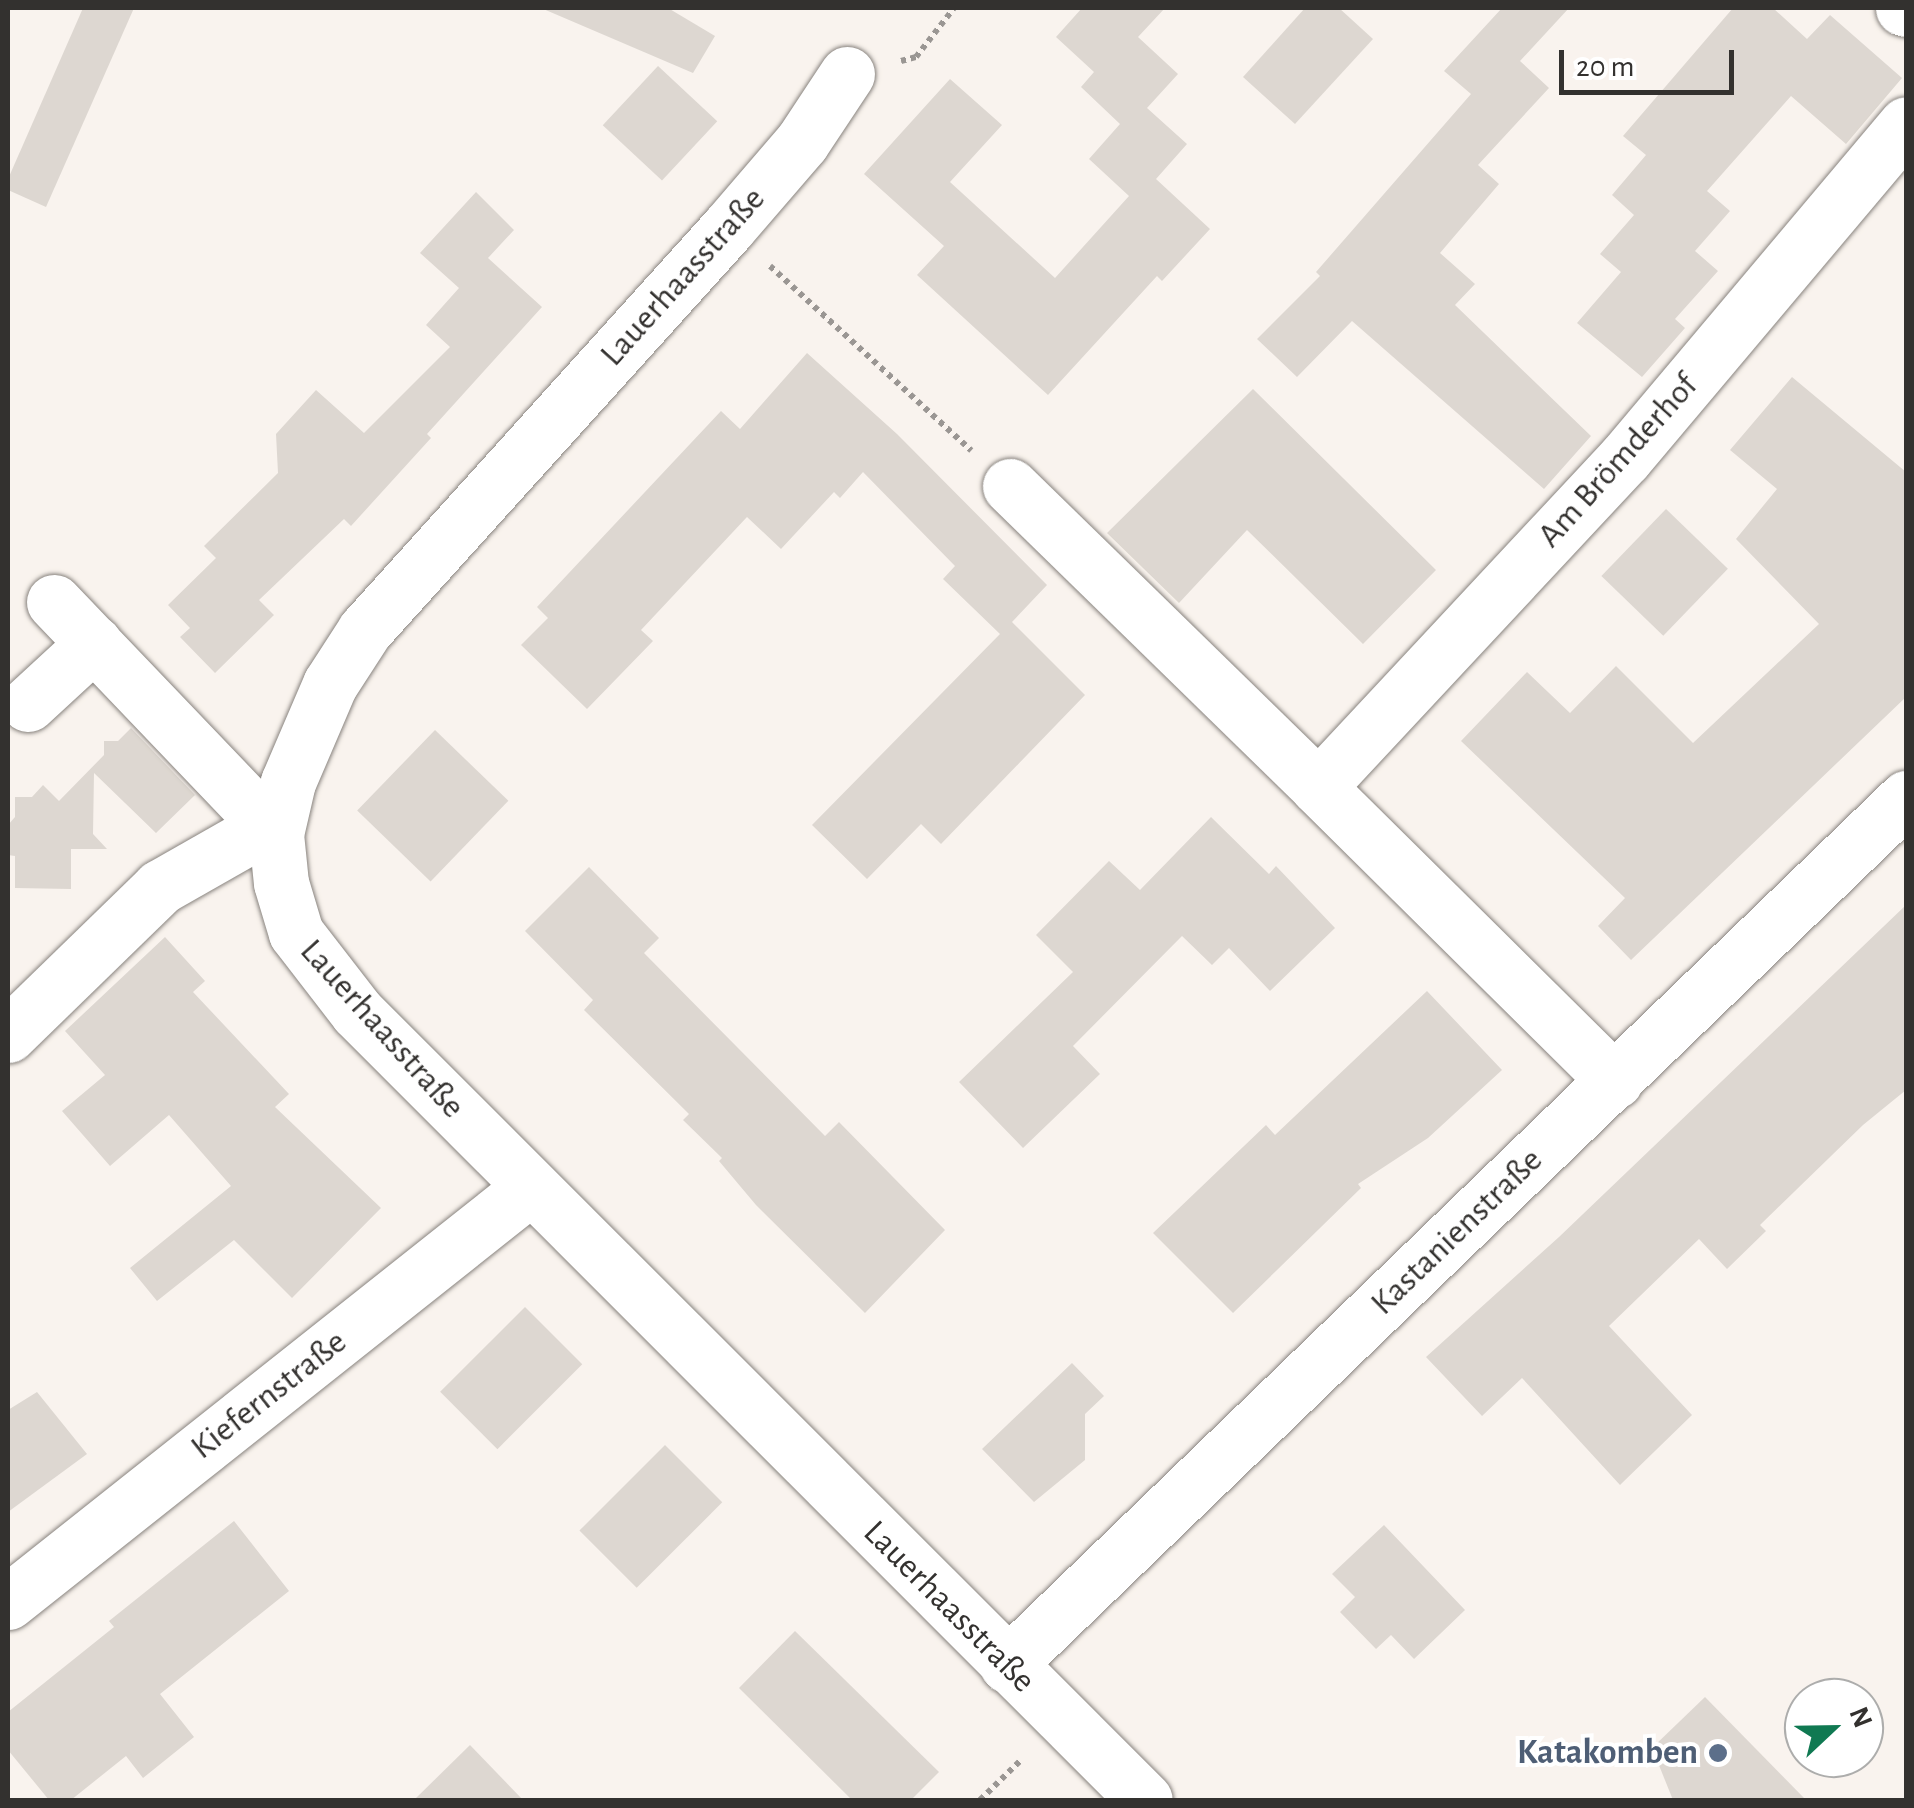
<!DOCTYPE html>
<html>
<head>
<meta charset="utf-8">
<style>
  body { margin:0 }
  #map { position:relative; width:1914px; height:1808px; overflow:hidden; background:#f9f3ee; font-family:"Alegreya Sans",sans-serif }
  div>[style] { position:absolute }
  .building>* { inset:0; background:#ddd7d1; transform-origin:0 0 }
  .path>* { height:6px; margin-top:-3px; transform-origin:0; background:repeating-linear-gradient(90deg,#9a9693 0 5px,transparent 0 10px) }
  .roads { filter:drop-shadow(0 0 2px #88837e) drop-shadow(0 0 2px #88837e) }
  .minor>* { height:55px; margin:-27.5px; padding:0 27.5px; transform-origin:27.5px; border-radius:27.5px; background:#fff }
  .dots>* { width:28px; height:28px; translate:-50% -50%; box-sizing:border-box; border:5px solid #fff; border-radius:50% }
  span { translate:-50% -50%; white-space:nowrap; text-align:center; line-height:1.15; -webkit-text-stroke:8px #fff; paint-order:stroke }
  .street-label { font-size:35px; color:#33312f }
  .service-label { font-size:35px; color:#4e5e75; font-weight:700 }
  .right { translate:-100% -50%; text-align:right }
  .frame { position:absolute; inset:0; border:10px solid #33312f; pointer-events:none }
  .north { position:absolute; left:1784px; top:1678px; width:100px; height:100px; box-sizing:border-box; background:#fff; border:2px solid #adadac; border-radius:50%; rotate:68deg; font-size:28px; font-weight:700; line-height:40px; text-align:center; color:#33312f }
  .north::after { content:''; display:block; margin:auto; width:35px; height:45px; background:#107952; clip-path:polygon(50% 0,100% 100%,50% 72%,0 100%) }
  .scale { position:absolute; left:1559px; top:50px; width:175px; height:45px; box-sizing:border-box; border:5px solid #33312f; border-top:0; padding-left:12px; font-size:30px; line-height:35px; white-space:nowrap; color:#33312f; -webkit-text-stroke:8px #fff; paint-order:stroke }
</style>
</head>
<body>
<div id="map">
  <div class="building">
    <div style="clip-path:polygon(83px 8px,134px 8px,46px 207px,8px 190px,8px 179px)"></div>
    <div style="clip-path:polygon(541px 8px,668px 8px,715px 36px,693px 73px)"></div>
    <div style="clip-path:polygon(1082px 8px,1165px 8px,1138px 37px,1178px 74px,1147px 108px,1187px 144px,1156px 179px,1210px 229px,1162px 281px,1157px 276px,1048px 395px,917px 275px,944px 246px,864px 174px,950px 79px,1002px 125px,950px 182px,1055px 278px,1129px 196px,1089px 159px,1120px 124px,1081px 87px,1094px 72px,1056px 37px)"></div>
    <div style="clip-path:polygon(1305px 8px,1339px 8px,1373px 39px,1295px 124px,1243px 77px)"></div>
    <div style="clip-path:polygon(1502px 8px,1569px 8px,1520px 61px,1549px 88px,1478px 165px,1499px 184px,1440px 253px,1475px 284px,1455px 305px,1591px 436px,1544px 489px,1352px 321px,1297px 377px,1257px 339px,1320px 276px,1316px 272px,1471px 94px,1444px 71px)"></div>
    <div style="clip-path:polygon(1733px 8px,1773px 8px,1807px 39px,1830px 15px,1902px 78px,1846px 144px,1791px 96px,1707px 191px,1730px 211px,1695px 251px,1718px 271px,1675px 319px,1685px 328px,1642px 377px,1577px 323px,1621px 272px,1600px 254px,1634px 215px,1612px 195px,1646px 155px,1623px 136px)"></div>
    <div style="left:658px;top:66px;width:81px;height:81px;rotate:43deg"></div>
    <div style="clip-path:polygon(476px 192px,514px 230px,488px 258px,542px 307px,427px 434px,431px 438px,351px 526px,344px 519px,259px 600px,274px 615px,215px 673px,180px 637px,190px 628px,168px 605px,216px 558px,204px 546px,278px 473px,276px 434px,316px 390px,364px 433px,450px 347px,426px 325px,459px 288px,420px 253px)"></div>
    <div style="clip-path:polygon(807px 353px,897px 434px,1047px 585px,1012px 622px,1085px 695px,941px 844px,921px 824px,867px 879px,812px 825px,1000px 634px,943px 579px,955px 566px,863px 472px,840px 498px,834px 492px,781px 549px,747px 517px,641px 630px,653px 641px,587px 709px,521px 645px,548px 618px,537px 607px,721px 411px,740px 429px)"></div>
    <div style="clip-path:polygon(1792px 377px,1906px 472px,1906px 697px,1631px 960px,1598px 926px,1625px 898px,1461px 741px,1527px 672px,1570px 713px,1616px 666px,1693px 743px,1819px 624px,1736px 539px,1777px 489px,1730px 450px)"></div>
    <div style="clip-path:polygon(1253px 389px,1436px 570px,1363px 644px,1247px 530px,1179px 603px,1107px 533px)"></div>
    <div style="left:1666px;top:509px;width:86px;height:93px;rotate:44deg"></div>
    <div style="clip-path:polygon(131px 728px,195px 795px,156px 833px,94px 773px,93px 834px,107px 849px,71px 849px,71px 889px,15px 888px,15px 856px,8px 855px,8px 825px,15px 817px,15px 797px,32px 797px,43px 785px,59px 801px,104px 755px,104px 741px,118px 741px)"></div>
    <div style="left:435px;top:730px;width:102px;height:112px;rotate:44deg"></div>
    <div style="clip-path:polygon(1211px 817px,1269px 874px,1276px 866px,1335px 928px,1270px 991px,1229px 948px,1212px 965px,1182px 936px,1073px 1046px,1100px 1074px,1023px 1148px,959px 1082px,1073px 972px,1036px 935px,1109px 861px,1140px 890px)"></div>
    <div style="clip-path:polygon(589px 867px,659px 938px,644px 953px,825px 1136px,839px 1122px,945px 1230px,865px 1313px,756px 1205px,719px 1161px,722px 1158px,683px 1120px,689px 1114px,584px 1010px,593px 1000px,525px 931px)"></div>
    <div style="clip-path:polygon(1906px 905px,1906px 1090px,1863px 1125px,1760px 1225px,1766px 1231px,1727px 1269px,1699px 1239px,1609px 1326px,1692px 1415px,1620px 1485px,1522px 1378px,1482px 1416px,1426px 1357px,1559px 1237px)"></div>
    <div style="clip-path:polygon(165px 937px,205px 981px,193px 992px,289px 1094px,275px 1107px,381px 1208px,292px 1298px,234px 1240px,157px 1301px,130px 1268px,231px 1186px,169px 1115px,110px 1166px,62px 1111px,105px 1075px,65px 1031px)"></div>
    <div style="clip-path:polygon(1427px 991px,1502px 1070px,1428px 1138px,1358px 1184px,1361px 1188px,1233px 1313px,1153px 1233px,1266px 1125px,1275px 1135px)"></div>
    <div style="left:525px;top:1307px;width:81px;height:120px;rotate:45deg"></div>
    <div style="clip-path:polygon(1072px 1363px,1104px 1396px,1085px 1414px,1085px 1460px,1034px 1502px,982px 1449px)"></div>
    <div style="clip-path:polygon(37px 1392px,87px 1454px,8px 1512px,8px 1410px)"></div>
    <div style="left:665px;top:1445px;width:81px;height:121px;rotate:45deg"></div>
    <div style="clip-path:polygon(234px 1521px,289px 1591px,160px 1694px,194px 1737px,143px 1778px,126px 1756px,71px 1800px,49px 1800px,8px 1750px,8px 1712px,114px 1627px,109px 1621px)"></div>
    <div style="clip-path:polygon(1384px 1525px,1465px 1610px,1414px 1659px,1391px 1635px,1376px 1649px,1340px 1612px,1355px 1597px,1332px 1574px)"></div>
    <div style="clip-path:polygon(795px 1631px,939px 1772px,911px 1800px,852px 1800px,739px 1688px)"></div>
    <div style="clip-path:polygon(1705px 1697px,1806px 1800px,1673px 1800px,1652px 1748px)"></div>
    <div style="clip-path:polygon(470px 1745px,523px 1800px,414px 1800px)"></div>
  </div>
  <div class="path">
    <div style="left:901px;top:61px;width:16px;rotate:-15deg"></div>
    <div style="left:916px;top:57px;width:62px;rotate:-52.2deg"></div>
    <div style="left:770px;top:266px;width:273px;rotate:42.5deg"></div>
    <div style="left:980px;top:1800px;width:59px;rotate:-44.3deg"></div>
  </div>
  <div class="roads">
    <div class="minor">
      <div style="left:1903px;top:8px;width:3px;rotate:18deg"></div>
      <div style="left:847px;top:74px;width:82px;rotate:123.5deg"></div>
      <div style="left:802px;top:142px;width:113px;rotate:130.7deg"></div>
      <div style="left:728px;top:228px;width:542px;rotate:132.08deg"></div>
      <div style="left:365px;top:630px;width:64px;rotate:122.9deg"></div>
      <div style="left:330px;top:684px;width:107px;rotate:113.2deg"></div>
      <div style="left:288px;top:782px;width:53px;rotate:103deg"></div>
      <div style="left:276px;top:834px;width:49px;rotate:84.2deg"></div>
      <div style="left:281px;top:883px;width:52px;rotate:73.3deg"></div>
      <div style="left:296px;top:933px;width:100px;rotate:52.3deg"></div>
      <div style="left:357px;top:1012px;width:1114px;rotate:45deg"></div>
      <div style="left:1010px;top:486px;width:431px;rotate:44.3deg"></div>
      <div style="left:54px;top:602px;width:321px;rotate:46.3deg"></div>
      <div style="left:28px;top:704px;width:90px;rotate:-42.7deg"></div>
      <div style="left:8px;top:1035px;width:212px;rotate:-44.2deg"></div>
      <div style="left:160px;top:887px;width:125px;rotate:-29.6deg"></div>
      <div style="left:1615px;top:1081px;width:418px;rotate:-135.3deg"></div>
      <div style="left:1318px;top:787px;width:450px;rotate:-47deg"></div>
      <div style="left:1625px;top:458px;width:436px;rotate:-49.9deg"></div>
      <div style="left:8px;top:1602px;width:666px;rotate:-38.42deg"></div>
      <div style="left:1007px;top:1665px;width:1249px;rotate:-43.96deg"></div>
    </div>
  </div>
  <div class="dots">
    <div style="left:1718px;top:1753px;background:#5c6f8a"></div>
  </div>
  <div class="street-label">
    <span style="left:683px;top:277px;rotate:-48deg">Lauerhaasstraße</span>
    <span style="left:1618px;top:461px;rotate:-48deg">Am Brömderhof</span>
    <span style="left:382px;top:1029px;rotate:48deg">Lauerhaasstraße</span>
    <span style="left:1457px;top:1232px;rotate:-44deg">Kastanienstraße</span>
    <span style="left:269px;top:1395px;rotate:-38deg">Kiefernstraße</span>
    <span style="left:949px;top:1607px;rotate:45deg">Lauerhaasstraße</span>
  </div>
  <div class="service-label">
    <span class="right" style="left:1698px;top:1753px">Katakomben</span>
  </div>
  <div class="frame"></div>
  <div class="north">N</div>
  <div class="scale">20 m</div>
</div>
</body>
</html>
